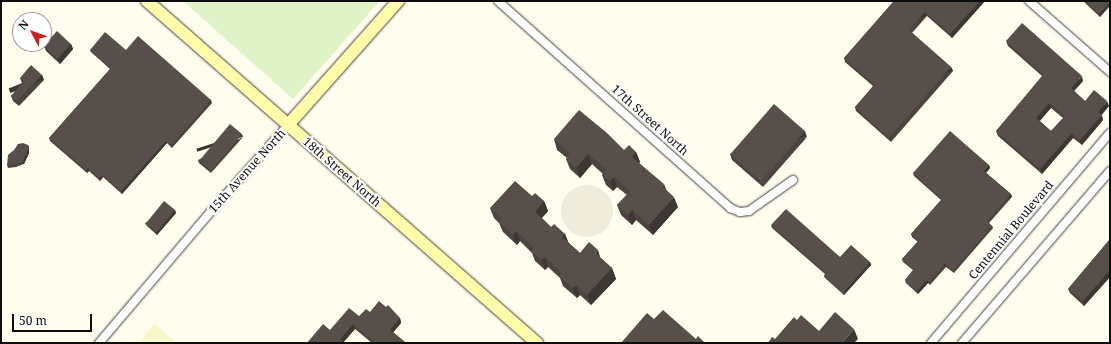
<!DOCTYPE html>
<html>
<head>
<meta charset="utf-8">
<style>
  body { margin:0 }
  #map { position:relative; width:1111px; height:344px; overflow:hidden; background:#fffdee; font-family:"Noto Serif",serif }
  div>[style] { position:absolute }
  .farmland>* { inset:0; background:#f7f7cb }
  .pitch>* { inset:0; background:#e0f3c7 }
  .plaza>* { inset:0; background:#f0ecdc }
  .round { border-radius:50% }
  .roads { filter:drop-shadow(0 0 1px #404040) drop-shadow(0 0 1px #404040) }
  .street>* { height:8px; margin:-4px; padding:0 4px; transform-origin:4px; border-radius:4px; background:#fff }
  .secondary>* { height:12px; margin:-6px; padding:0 6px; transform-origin:6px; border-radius:6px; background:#fffda9 }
  .wall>* { inset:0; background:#4b443f }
  .shaded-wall>* { inset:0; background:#3d3733; transform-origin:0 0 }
  .building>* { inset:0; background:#574f49; transform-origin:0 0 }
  span { translate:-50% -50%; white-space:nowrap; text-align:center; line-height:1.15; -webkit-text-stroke:4px #fff; paint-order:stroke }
  .street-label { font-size:12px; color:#0d0d0d }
  .frame { position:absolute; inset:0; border:2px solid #0d0d0d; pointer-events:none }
  .north { position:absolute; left:12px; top:12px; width:40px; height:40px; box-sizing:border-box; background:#fff; border:1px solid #9e9e9e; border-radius:50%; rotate:311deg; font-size:11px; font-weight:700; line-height:16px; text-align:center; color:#0d0d0d }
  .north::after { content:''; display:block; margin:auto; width:14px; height:18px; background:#c8211a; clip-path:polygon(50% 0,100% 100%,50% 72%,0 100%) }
  .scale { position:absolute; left:12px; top:314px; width:80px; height:18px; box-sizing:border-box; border:2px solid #0d0d0d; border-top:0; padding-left:5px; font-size:12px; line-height:14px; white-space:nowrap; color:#0d0d0d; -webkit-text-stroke:3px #fff; paint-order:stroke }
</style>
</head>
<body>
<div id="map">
  <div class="farmland">
    <div style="clip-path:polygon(154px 323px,177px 343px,139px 343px)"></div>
  </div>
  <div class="pitch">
    <div style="clip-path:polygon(183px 1px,380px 1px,293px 99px)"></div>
  </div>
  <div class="plaza">
    <div class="round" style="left:561px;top:185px;width:52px;height:52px"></div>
  </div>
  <div class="roads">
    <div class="street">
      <div style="left:498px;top:1px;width:311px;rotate:41.7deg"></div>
      <div style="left:730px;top:208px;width:11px;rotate:22deg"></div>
      <div style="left:740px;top:212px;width:9px;rotate:-6deg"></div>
      <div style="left:749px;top:211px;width:54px;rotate:-35.2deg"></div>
      <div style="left:1029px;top:1px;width:108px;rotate:41.2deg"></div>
      <div style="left:99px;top:343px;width:176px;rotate:-49.6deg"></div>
      <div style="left:213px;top:209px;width:113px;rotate:-48.2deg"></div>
      <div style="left:931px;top:343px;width:276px;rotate:-49.6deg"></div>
      <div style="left:962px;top:343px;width:227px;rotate:-49.3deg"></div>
    </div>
    <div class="secondary">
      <div style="left:147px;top:1px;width:519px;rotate:41.25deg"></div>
      <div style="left:288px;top:125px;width:166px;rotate:-48.4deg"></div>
    </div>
  </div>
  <div class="wall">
    <div style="clip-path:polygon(894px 1px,985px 1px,952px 38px,927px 16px,912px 33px,951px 67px,953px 71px,891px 142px,856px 111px,855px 107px,873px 86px,845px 62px,844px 58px)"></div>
    <div style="clip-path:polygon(1083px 1px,1110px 1px,1100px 17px)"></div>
    <div style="clip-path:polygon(evenodd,1006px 41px,1083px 81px,1074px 91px,1085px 101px,1109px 106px,1101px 115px,1103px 120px,1082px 145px,1073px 138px,1042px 174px,998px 136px,996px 131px,1042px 76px,1008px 46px,1006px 41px,1051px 108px,1063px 118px,1051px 131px,1040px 121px,1051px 108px)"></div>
    <div style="clip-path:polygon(71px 44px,73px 49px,60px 64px,46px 51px,44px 46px)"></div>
    <div style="clip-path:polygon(90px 50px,126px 50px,212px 103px,172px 148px,167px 143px,122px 194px,103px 177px,100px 181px,89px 171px,87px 173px,50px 141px,49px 138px,110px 69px,91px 52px)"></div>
    <div style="clip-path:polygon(42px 75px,44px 80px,19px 106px,13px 101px,11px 96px,22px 83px,20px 78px)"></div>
    <div style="clip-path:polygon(243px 137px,211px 173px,199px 163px,198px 160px)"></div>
    <div style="clip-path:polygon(807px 137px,763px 187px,732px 160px,730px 154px)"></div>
    <div style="clip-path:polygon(554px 139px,636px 152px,640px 162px,639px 163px,666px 190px,678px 207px,653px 235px,636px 220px,632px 225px,621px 215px,617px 205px,627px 195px,617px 187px,613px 191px,606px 185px,602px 175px,603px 174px,592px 164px,580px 178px,570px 169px,566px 159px,567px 158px,557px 150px)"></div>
    <div style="clip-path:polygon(28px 145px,29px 148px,29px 153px,24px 164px,16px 167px,8px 168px,7px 165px)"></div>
    <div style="clip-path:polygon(989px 165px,990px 168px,986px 173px,1011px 194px,1012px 197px,989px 223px,992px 226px,993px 228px,954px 273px,946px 267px,930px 285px,928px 283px,918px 294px,906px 283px,905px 280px,913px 270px,903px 262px,902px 259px,918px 242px,912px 237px,911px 234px,941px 200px,914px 176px,913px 173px)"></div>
    <div style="clip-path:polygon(532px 196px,544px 201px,548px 211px,542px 218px,551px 227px,565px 234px,568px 242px,580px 253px,601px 258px,612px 268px,616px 279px,591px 305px,580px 295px,577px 298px,563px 286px,560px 278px,548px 267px,545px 270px,535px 261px,532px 253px,520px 241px,517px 245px,503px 232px,499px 223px,494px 218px,490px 208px)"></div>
    <div style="clip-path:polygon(175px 210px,176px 213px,157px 235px,146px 225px,145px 223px)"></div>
    <div style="clip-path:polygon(771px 225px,840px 257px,870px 262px,871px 265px,844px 295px,825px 278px,824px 276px,825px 274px,772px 228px)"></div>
    <div style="clip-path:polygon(1110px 239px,1110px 277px,1084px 306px,1070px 293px,1068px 289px)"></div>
    <div style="clip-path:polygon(370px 312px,400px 318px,401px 323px,393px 332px,406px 343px,372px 343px,355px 329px,343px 342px,330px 330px)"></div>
  </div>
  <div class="shaded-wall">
    <div style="clip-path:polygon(980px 1px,985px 1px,952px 38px,950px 34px)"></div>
    <div style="clip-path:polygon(1110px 2px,1110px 6px,1100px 17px,1099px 14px)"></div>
    <div style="left:925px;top:12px;width:4px;height:24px;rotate:63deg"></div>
    <div style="clip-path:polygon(71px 44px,73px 49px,60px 64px,58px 58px)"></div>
    <div style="left:951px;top:67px;width:4px;height:94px;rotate:63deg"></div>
    <div style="left:42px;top:75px;width:5px;height:36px;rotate:68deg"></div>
    <div style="clip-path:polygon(1082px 76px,1083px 81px,1072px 93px,1071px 88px)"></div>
    <div style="left:211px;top:100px;width:3px;height:60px;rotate:72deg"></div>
    <div style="clip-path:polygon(1107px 101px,1109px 106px,1100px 117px,1098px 112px)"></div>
    <div style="clip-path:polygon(1049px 103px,1051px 108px,1038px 122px,1036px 118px)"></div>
    <div style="clip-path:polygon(1102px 115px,1103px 120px,1082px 145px,1080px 140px)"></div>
    <div style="left:805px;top:131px;width:6px;height:67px;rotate:72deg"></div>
    <div style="clip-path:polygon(1072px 133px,1073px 138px,1042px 174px,1040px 169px)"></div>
    <div style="left:242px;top:134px;width:3px;height:48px;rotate:72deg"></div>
    <div style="clip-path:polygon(166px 141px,167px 143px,122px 194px,121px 191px)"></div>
    <div style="clip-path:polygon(28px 145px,29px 148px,29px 153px,24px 164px,23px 161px)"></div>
    <div style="clip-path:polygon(636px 152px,640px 162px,635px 167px,632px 157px)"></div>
    <div style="clip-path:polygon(588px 154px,592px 164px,580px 178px,576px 168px)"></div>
    <div style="clip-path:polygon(989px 165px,990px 168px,985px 174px,984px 171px)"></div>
    <div style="clip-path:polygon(88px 168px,89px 171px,87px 173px,86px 170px)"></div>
    <div style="clip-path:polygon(102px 175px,103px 177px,100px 181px,99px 178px)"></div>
    <div style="clip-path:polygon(614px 177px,617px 187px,613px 191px,610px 181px)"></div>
    <div style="clip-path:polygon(664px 184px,668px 194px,662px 186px)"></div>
    <div style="left:1011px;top:194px;width:3px;height:36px;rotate:72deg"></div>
    <div style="clip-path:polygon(674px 197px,678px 207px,653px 235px,649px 225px)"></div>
    <div style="clip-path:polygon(544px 201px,548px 211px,538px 222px,535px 212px)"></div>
    <div style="clip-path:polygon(175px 210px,176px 213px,157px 235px,156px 233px)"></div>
    <div style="clip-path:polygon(632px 210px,636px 220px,632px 225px,628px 215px)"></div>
    <div style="left:992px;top:226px;width:2px;height:60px;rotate:63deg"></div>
    <div style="clip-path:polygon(516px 231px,520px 241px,517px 245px,513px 235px)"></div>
    <div style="clip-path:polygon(565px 234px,569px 244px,562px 237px)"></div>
    <div style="clip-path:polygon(598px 250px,601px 260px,595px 253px)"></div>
    <div style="clip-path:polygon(545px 257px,548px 267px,545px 270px,542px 260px)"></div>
    <div style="clip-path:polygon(870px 262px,871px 265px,844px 295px,843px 293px)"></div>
    <div style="left:945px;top:264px;width:3px;height:24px;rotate:72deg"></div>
    <div style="clip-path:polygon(612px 268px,616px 279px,591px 305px,587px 295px)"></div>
    <div style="clip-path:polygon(1110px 270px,1110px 277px,1084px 306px,1083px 301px)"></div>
    <div style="clip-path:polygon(927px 280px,928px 283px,918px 294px,917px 291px)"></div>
    <div style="clip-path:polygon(576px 285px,580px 295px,577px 298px,573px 288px)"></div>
    <div style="clip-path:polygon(400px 318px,401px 323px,392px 334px,390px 330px)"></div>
    <div style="clip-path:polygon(353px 324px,355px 329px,343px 343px,340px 339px)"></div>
    <div style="clip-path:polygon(854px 329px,858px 339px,854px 343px,842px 343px)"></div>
  </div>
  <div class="building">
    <div style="clip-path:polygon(894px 1px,980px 1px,950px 34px,925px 12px,909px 30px,951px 67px,889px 138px,855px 107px,875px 85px,844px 58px)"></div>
    <div style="clip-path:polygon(1085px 1px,1110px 1px,1110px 2px,1099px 14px)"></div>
    <div style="clip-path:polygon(evenodd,1022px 23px,1082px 76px,1071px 88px,1085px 101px,1094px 90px,1107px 101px,1098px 112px,1102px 115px,1080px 140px,1072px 133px,1040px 169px,996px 131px,1044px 75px,1006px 41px,1022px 23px,1049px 103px,1065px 116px,1051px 131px,1036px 118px,1049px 103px)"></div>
    <div style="left:57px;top:31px;width:19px;height:20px;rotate:43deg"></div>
    <div style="clip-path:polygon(105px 32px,126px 50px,138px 36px,211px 100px,171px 145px,166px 141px,121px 191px,102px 175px,99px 178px,88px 168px,86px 170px,49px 138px,111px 68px,90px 50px)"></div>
    <div style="clip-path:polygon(31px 65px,42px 75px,17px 101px,11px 96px,24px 81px,20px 78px)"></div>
    <div style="left:774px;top:104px;width:41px;height:67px;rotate:41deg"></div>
    <div style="clip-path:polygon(579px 110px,607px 133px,624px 150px,629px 145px,636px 152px,632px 157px,664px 184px,662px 186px,674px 197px,649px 225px,632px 210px,628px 215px,617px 205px,630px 191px,614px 177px,610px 181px,602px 175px,607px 170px,588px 154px,576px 168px,566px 159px,570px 154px,554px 139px)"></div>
    <div style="left:230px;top:124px;width:16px;height:48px;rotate:40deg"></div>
    <div style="clip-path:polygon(950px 131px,989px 165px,984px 171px,1011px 194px,987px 221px,992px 226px,953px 271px,945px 264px,929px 282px,927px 280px,917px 291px,905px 280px,914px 269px,902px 259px,918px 241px,911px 234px,942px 199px,913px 173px)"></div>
    <div style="clip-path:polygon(23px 143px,28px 145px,28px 150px,23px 161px,15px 164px,7px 165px,8px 155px,14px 150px,18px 144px)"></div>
    <div style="clip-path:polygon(515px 181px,532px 196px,535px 193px,544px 201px,535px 212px,551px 227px,554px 224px,565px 234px,562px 237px,580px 253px,589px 242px,598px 250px,595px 253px,612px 268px,587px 295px,576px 285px,573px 288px,559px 276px,562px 273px,545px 257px,542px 260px,531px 251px,534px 248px,516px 231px,513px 235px,499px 222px,502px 219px,490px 208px)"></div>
    <div style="left:164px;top:201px;width:14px;height:29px;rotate:39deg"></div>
    <div style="clip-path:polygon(786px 209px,840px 257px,851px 245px,870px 262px,843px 293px,824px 276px,826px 273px,771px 225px)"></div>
    <div style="clip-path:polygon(1110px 239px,1110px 270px,1083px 301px,1068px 289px)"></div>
    <div style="clip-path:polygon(379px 301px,386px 307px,388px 305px,400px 318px,390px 330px,406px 343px,375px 343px,353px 324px,340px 339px,344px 343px,307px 343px,323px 324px,330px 330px,349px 308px,359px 316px,366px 309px,370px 312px)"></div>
    <div style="clip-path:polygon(663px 310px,696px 339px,698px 336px,705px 343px,621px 343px,647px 313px,654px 319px)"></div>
    <div style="clip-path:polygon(835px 312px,854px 329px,842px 343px,766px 343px,768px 343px,772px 337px,775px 339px,794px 317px,797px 320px,801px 315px,819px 331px)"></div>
  </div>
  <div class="street-label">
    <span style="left:650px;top:120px;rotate:42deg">17th Street North</span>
    <span style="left:247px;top:171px;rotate:-48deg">15th Avenue North</span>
    <span style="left:342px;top:172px;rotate:41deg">18th Street North</span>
    <span style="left:1011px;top:230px;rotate:-50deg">Centennial Boulevard</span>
  </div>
  <div class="frame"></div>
  <div class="north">N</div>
  <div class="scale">50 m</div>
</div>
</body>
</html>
